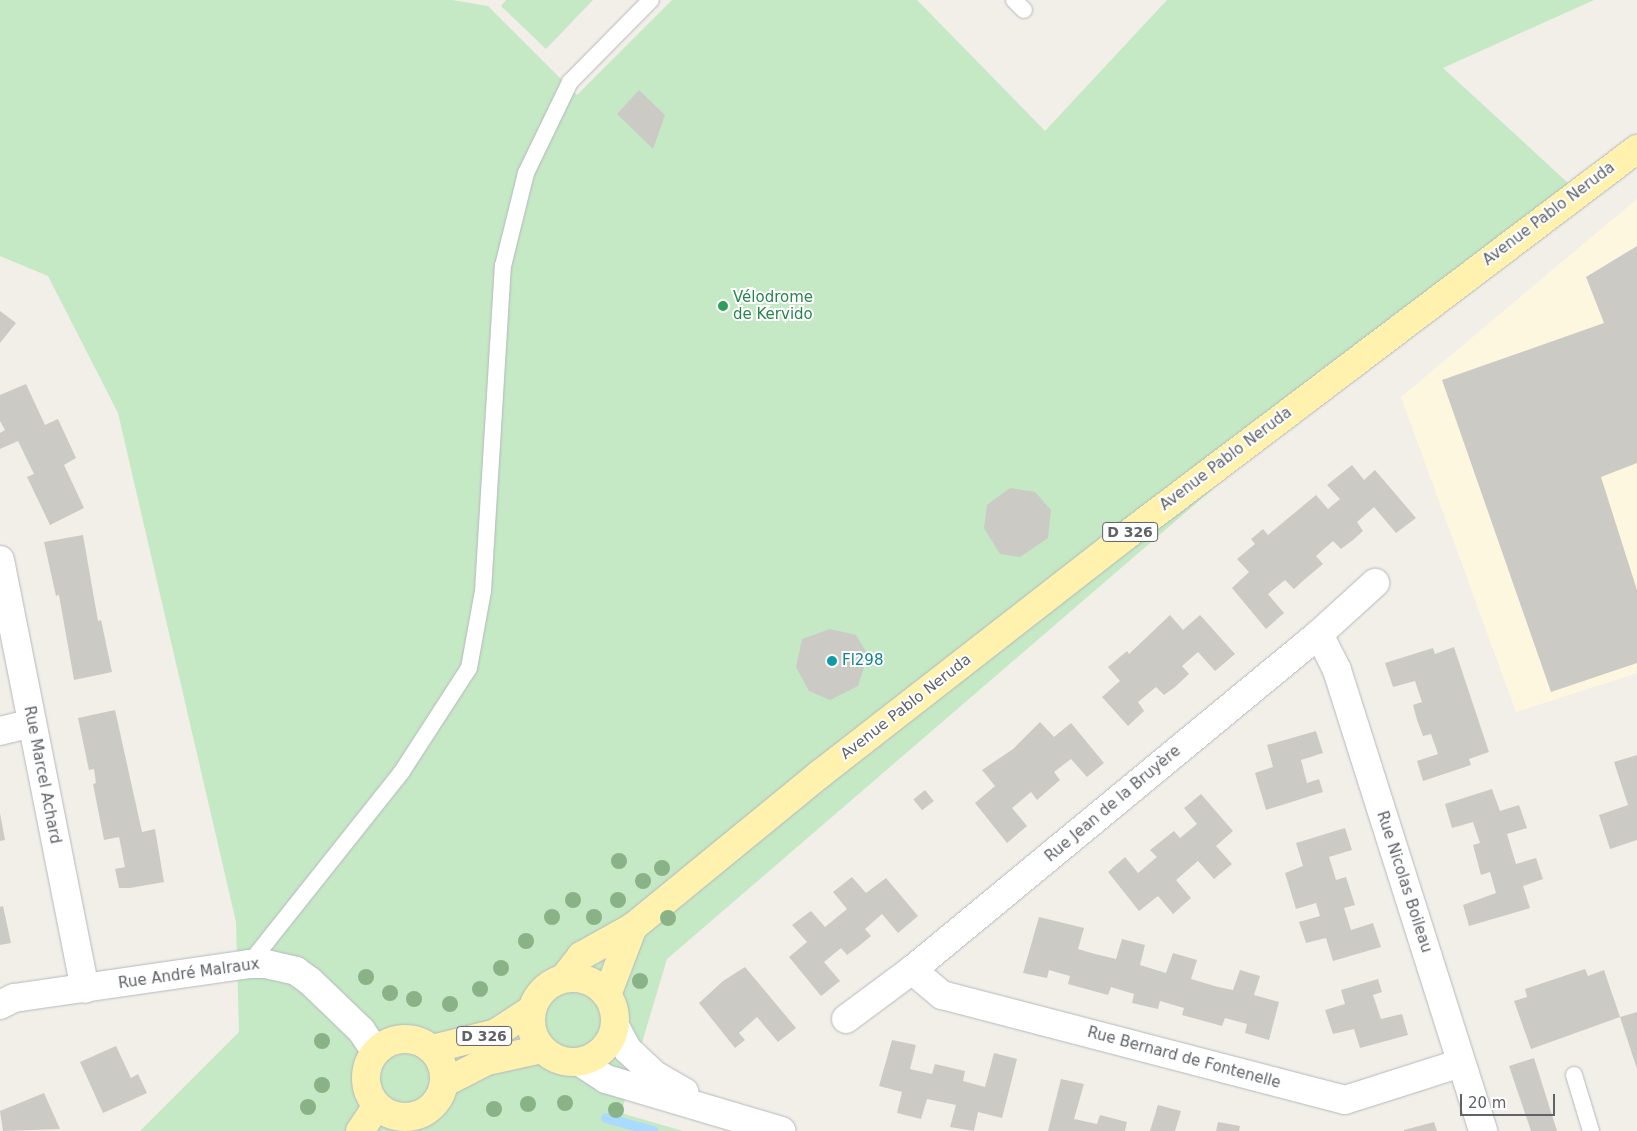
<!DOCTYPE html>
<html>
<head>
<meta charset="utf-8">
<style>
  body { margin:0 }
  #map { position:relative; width:1637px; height:1131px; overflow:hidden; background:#f1efe8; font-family:"DejaVu Sans",sans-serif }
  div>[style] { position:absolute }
  .commercial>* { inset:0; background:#fef7e0 }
  .green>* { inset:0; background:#c5e8c5 }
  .stream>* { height:10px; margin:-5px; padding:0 5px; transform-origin:5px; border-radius:5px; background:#aadaff }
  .building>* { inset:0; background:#cccac5; transform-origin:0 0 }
  .roads { filter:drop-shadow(0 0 1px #b5b8bc) drop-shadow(0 0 1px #b5b8bc) }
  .service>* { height:16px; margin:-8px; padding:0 8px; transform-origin:8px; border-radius:8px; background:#fff }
  .minor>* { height:28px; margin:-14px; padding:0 14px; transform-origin:14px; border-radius:14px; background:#fff }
  .primary>* { height:28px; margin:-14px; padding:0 14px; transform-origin:14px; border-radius:14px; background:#fff2af }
  .primary>.ring { margin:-14px; padding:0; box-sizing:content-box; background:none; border:28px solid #fff2af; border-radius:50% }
  .trees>* { width:16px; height:16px; margin:-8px; border-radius:50%; background:#89b387 }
  .dots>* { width:14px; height:14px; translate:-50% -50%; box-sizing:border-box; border:2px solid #fff; border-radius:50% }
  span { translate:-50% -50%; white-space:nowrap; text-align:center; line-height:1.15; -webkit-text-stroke:4px #fff; paint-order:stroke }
  .shield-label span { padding:1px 4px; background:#fff; border:1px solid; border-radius:4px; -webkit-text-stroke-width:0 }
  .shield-label { font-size:14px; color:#5f6368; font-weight:700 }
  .street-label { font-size:15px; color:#5f6368 }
  .leisure-label { font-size:15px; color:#27864d }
  .left { translate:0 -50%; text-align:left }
  .culture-label { font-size:15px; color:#0d838f }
  .scale { position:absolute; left:1460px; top:1094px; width:95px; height:22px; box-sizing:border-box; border:2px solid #5f6368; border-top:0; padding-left:6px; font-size:15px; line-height:18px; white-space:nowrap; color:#5f6368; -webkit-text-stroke:4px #fff; paint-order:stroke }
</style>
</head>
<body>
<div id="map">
  <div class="commercial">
    <div style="clip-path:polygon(1637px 199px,1637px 673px,1516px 712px,1401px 397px)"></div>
  </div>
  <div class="green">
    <div style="clip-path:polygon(0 0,452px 0,488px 6px,577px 95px,672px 0,917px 0,1045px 131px,1167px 0,1594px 0,1443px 68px,1568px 183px,667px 959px,621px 1113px,683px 1131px,140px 1131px,239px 1032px,236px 922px,118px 413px,48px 276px,0 256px)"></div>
    <div style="clip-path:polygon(506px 0,593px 0,546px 49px,501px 6px)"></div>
  </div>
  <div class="stream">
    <div style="left:606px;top:1118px;width:49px;rotate:15.5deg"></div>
  </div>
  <div class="building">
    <div style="clip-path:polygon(639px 90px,665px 115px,653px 149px,617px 114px)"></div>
    <div style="clip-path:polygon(1637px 246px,1637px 463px,1601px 477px,1637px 590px,1637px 663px,1551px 692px,1442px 380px,1604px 323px,1586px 277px)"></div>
    <div style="clip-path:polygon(0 311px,16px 323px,0 343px)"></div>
    <div style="clip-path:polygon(26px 384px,45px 425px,58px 419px,76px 458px,64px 465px,84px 508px,50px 525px,27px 477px,34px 474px,18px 441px,0 449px,0 433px,5px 430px,0 421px,0 395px)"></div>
    <div style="clip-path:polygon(1352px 465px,1364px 480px,1375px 470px,1416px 518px,1396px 533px,1374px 507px,1357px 522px,1363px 531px,1353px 540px,1341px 549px,1333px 541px,1316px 556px,1323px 564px,1305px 579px,1294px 589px,1285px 580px,1268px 594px,1284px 613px,1266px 629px,1232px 588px,1249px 572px,1237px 559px,1255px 544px,1251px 539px,1263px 529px,1268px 535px,1316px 495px,1328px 509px,1340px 499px,1327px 485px)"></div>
    <div style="clip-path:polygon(1010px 488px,1035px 492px,1051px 510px,1048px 538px,1020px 557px,1000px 554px,984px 528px,987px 505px)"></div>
    <div style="clip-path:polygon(83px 535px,98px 621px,101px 620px,112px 672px,74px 680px,59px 595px,56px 596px,44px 542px)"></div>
    <div style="clip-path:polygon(1170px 615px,1183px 630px,1200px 615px,1235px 654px,1215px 671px,1198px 652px,1182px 666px,1189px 674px,1175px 687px,1164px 695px,1156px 687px,1138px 702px,1144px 711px,1128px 726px,1102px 697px,1120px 681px,1108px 667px,1127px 651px,1129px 654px)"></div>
    <div style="clip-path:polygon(830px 629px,856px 635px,868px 655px,858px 686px,830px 700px,809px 691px,796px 667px,802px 639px)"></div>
    <div style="clip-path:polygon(1454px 647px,1489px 752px,1469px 759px,1471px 765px,1423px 781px,1417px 761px,1438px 754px,1431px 734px,1423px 736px,1417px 720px,1413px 705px,1422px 702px,1415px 681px,1393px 687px,1385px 663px,1433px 648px,1435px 654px)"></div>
    <div style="clip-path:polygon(115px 710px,142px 832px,155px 829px,164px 882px,130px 888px,119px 888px,115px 869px,125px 867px,119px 837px,104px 840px,93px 784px,96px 783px,94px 769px,89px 770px,78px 718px)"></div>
    <div style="clip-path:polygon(1040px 722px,1054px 737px,1071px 723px,1104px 763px,1087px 777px,1071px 759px,1054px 772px,1060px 780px,1037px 800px,1031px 792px,1012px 808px,1027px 826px,1007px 843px,975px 803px,995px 786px,982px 770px,1013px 749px)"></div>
    <div style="clip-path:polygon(1316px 731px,1323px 753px,1301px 760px,1307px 783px,1319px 779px,1323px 792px,1266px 810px,1255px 773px,1273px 767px,1267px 745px)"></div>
    <div style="clip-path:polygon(1637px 755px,1637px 840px,1610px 849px,1599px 815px,1628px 805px,1614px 762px)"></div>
    <div style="clip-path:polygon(1492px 789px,1500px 811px,1519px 805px,1527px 828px,1507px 834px,1516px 864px,1536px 858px,1543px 879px,1523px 886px,1530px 908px,1469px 926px,1463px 905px,1496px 893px,1490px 872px,1481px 875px,1473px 845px,1480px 843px,1473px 822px,1452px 828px,1445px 804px)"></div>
    <div style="left:925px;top:790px;width:14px;height:15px;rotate:51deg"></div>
    <div style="clip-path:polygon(1201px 794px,1233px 831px,1216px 846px,1232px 864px,1214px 879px,1198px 861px,1176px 880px,1191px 898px,1173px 914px,1158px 896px,1139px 911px,1108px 872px,1125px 857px,1138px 873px,1157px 857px,1150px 850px,1174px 831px,1180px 838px,1197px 824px,1184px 808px)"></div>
    <div style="clip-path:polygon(0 813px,5px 840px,0 841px)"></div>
    <div style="clip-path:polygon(1345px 828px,1352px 850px,1329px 857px,1336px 880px,1346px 877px,1355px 905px,1344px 908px,1351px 930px,1373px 923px,1381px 947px,1333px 961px,1326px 938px,1306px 943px,1299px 922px,1320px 916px,1316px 903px,1296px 909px,1285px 873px,1303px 866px,1296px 843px)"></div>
    <div style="clip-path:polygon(852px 877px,866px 893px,886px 878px,918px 916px,898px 933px,882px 914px,865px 929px,871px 936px,859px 946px,847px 955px,841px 948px,824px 962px,840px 981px,821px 996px,789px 957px,807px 942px,792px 925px,811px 911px,825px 927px,847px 909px,833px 892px)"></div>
    <div style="clip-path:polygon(3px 906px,11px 943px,0 945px,0 907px)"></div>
    <div style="clip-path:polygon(1039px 917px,1084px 928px,1078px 949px,1095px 954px,1116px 959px,1122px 939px,1145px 945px,1140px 965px,1166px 973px,1173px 953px,1197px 960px,1191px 979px,1218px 987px,1233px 990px,1240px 970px,1260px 976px,1254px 995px,1279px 1002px,1269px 1040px,1245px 1033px,1247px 1024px,1225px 1018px,1222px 1026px,1182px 1015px,1184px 1008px,1160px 1001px,1158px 1009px,1132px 1003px,1134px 994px,1111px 987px,1108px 995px,1068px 984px,1070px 976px,1049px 970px,1047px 978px,1023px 973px)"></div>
    <div style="clip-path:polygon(745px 967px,796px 1028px,778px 1042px,757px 1017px,739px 1033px,745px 1040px,735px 1048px,699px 1003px,723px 981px)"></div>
    <div style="clip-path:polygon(1585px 969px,1588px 976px,1604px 970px,1620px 1017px,1531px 1049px,1514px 1001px,1527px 997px,1525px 989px)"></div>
    <div style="clip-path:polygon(1378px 979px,1382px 992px,1373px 995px,1381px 1019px,1402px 1014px,1408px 1035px,1360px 1048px,1354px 1029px,1333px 1034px,1325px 1010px,1345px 1004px,1341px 990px)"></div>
    <div style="clip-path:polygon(1637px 1012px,1637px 1069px,1620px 1017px)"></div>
    <div style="clip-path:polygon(892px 1040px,916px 1045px,910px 1069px,932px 1074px,935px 1064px,965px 1071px,963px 1081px,985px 1087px,994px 1053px,1017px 1059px,1002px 1118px,978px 1112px,974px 1131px,950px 1127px,956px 1105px,927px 1099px,921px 1119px,897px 1113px,902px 1092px,879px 1086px)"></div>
    <div style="clip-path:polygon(116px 1046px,131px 1078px,138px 1074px,147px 1093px,103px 1113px,80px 1062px)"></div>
    <div style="clip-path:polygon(1534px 1058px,1557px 1131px,1531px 1131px,1509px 1066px)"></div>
    <div style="clip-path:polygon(1061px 1079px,1084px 1084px,1074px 1119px,1097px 1124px,1100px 1115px,1127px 1122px,1125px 1131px,1048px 1131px)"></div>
    <div style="clip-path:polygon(44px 1093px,60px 1129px,3px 1131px,0 1111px)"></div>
    <div style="clip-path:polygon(1158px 1105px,1181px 1111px,1175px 1131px,1150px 1131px)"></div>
    <div style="clip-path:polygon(1218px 1122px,1240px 1126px,1239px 1131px,1216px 1131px)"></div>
    <div style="clip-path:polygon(1434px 1122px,1437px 1131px,1404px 1131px,1404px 1130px)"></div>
  </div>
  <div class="roads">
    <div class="service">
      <div style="left:1014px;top:0;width:14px;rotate:45deg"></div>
      <div style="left:249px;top:964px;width:244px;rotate:-51.5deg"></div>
      <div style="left:401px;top:773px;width:125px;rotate:-57.1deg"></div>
      <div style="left:469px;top:668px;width:78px;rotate:-79.7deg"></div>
      <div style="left:483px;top:591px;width:326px;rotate:-86.5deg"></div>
      <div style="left:503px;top:266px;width:96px;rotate:-76.1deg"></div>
      <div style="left:526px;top:173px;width:101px;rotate:-64.2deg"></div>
      <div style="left:570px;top:82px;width:115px;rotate:-45.4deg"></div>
      <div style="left:1574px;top:1075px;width:59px;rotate:73.1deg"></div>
    </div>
    <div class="minor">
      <div style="left:0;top:560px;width:437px;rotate:78.8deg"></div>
      <div style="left:1319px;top:634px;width:40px;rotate:63.4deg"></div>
      <div style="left:1337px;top:670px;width:484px;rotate:72.4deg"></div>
      <div style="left:0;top:731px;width:33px;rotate:-14deg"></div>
      <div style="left:912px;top:970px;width:39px;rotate:40deg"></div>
      <div style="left:942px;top:995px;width:416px;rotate:14.6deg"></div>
      <div style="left:1345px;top:1100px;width:122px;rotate:-17.7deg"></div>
      <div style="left:0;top:1005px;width:16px;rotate:-27deg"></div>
      <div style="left:14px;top:998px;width:237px;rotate:-8.2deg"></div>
      <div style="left:249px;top:964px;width:17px"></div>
      <div style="left:266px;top:964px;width:31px;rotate:13deg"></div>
      <div style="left:296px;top:971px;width:17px;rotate:36deg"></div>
      <div style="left:310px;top:981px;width:71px;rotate:43.9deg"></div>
      <div style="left:361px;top:1030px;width:25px;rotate:56deg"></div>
      <div style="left:846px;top:1019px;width:82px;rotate:-36.6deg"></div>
      <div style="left:912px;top:970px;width:528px;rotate:-39.54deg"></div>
      <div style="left:1319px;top:634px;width:76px;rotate:-42.3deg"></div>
      <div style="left:615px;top:1026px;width:27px;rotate:62deg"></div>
      <div style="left:628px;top:1050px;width:37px;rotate:43deg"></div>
      <div style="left:655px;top:1075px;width:34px;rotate:30deg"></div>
      <div style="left:580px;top:1062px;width:31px;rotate:33deg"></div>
      <div style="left:606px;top:1079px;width:183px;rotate:16.5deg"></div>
    </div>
    <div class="primary">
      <div class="ring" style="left:531px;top:978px;width:56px;height:56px"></div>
      <div style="left:564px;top:978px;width:28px;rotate:-52deg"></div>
      <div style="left:581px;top:956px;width:60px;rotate:-29.1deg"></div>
      <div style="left:633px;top:927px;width:242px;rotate:-39.3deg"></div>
      <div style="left:820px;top:774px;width:389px;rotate:-37.9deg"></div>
      <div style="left:1127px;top:535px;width:640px;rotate:-37.12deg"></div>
      <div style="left:607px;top:995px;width:73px;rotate:-69.1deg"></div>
      <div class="ring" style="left:366px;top:1039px;width:50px;height:50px"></div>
      <div style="left:432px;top:1049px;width:66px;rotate:-14deg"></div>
      <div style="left:496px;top:1033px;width:42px;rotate:-33.3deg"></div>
      <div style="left:444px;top:1083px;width:48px;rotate:-27.1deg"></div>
      <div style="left:487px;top:1061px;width:56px;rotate:-12.3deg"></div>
      <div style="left:360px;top:1131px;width:30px;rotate:-56deg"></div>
    </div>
  </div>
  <div class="trees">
    <div style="left:619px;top:861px"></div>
    <div style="left:662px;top:868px"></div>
    <div style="left:643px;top:881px"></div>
    <div style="left:573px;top:900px"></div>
    <div style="left:618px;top:900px"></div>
    <div style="left:552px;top:917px"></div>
    <div style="left:594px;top:917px"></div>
    <div style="left:668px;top:918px"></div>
    <div style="left:526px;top:941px"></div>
    <div style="left:501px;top:968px"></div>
    <div style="left:366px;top:977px"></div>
    <div style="left:640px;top:981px"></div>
    <div style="left:480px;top:989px"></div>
    <div style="left:390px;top:993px"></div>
    <div style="left:414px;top:999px"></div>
    <div style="left:450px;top:1004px"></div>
    <div style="left:322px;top:1041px"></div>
    <div style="left:322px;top:1085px"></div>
    <div style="left:565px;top:1103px"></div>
    <div style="left:528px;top:1104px"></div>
    <div style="left:308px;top:1107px"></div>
    <div style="left:494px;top:1109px"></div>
    <div style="left:616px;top:1110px"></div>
  </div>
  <div class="dots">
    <div style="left:723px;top:306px;background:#2e9e5b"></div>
    <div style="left:832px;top:661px;background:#0f9aa8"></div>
  </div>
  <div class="shield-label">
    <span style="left:1130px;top:532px">D 326</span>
    <span style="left:484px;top:1036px">D 326</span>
  </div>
  <div class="street-label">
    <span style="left:1549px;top:214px;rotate:-37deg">Avenue Pablo Neruda</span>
    <span style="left:1226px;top:459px;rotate:-37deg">Avenue Pablo Neruda</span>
    <span style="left:906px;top:707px;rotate:-38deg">Avenue Pablo Neruda</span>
    <span style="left:42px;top:775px;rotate:79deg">Rue Marcel Achard</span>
    <span style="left:1113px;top:804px;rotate:-40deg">Rue Jean de la Bruyère</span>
    <span style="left:1404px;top:882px;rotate:72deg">Rue Nicolas Boileau</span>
    <span style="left:189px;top:974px;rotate:-8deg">Rue André Malraux</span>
    <span style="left:1184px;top:1058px;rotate:15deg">Rue Bernard de Fontenelle</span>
  </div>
  <div class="leisure-label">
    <span class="left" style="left:733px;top:306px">Vélodrome<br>de Kervido</span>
  </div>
  <div class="culture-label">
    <span class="left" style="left:842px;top:661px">Fl298</span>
  </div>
  <div class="scale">20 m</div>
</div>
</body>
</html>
